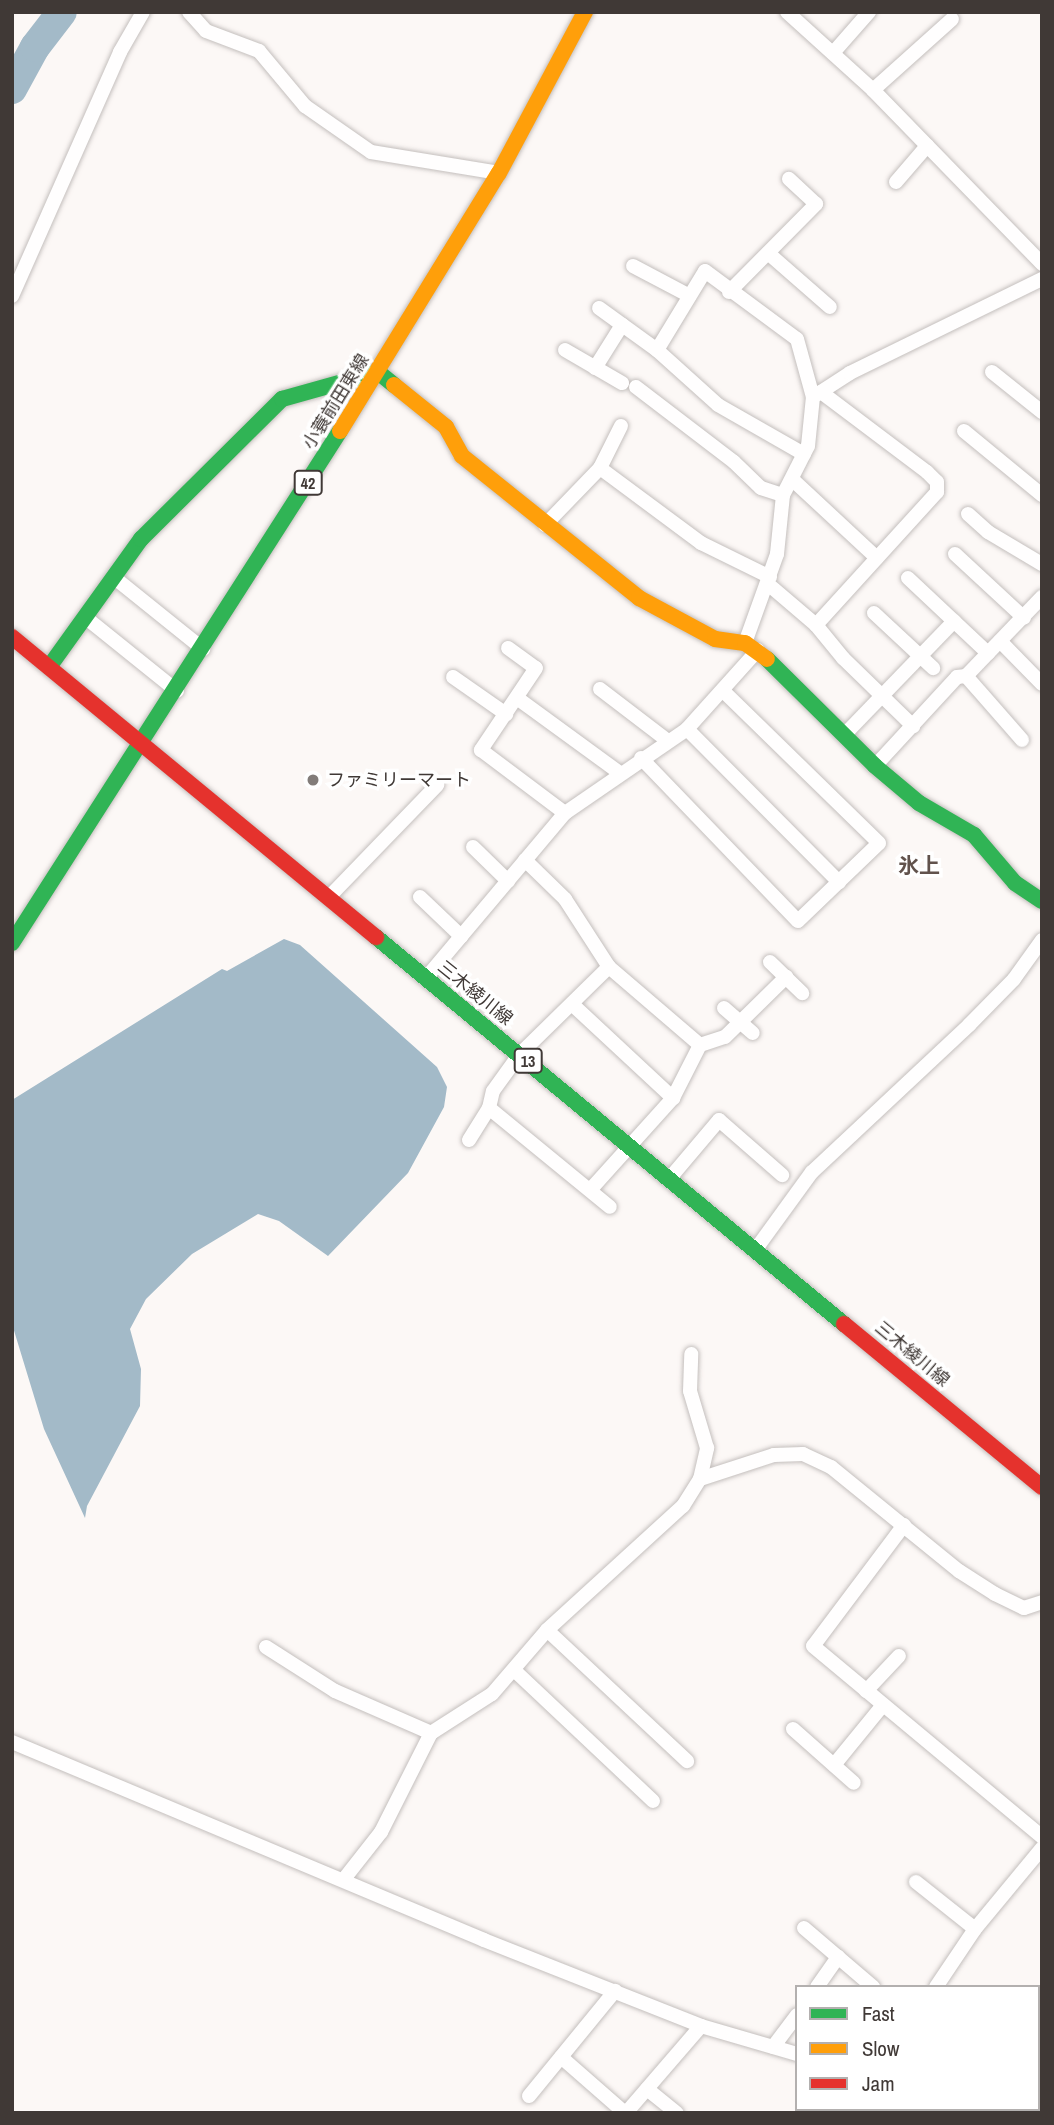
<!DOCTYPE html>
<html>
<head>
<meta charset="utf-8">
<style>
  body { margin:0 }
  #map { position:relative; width:1054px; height:2125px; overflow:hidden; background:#fcf8f6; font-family:"Archivo Narrow","Noto Sans JP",sans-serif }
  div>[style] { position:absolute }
  .water>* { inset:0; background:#a3bac8 }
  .river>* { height:30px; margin:-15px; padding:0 15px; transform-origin:15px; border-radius:15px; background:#a3bac8 }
  .roads { filter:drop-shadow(0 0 2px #c4bfbd) drop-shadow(0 0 2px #c4bfbd) }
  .street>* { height:14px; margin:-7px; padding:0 7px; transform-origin:7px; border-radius:7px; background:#fffefe }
  .fast>* { height:16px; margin:-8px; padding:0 8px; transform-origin:8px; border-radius:8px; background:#30b455 }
  .slow>* { height:16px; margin:-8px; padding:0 8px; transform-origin:8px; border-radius:8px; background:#ff9f0a }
  .jam>* { height:16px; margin:-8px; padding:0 8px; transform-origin:8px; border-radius:8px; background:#e5322d }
  .dots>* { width:19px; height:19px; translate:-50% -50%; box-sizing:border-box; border:4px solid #fff; border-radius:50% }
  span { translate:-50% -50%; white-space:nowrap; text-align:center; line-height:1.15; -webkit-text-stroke:7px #fff; paint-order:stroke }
  .shield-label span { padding:2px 5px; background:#fff; border:2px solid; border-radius:5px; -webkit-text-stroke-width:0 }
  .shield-label { font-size:16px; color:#403936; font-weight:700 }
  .street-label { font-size:18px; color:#403936 }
  .poi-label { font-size:18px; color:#403936 }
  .left { translate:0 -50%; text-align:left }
  .quarter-label { font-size:21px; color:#61524c; font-weight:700 }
  .frame { position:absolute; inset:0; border:14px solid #403936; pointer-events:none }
  .legend { position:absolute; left:795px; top:1985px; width:245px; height:126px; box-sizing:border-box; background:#fff; border:2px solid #b3b0af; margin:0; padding:9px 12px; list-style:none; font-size:21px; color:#403936 }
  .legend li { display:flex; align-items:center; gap:14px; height:35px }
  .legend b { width:35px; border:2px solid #b3b0af }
</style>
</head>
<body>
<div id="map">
  <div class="water">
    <div style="clip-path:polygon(284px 939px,300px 945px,437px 1067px,447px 1087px,444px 1107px,408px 1173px,328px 1256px,279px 1221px,258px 1214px,192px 1254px,146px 1299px,130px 1329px,141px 1369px,140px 1406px,87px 1506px,85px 1518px,44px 1429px,12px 1324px,12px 1100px,222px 969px,227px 971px)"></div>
  </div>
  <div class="river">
    <div style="left:12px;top:89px;width:48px;rotate:-61.3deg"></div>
    <div style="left:35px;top:47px;width:44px;rotate:-52.4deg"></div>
  </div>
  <div class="roads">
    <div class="street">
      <div style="left:189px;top:12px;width:25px;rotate:48deg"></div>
      <div style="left:206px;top:31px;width:57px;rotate:20.7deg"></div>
      <div style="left:259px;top:51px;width:72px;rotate:50.1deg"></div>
      <div style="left:305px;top:106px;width:80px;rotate:34.9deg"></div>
      <div style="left:371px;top:152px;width:130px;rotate:9.3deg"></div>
      <div style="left:787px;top:12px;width:116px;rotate:42.2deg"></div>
      <div style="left:873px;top:90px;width:243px;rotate:45.8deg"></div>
      <div style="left:833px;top:53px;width:55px;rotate:-48.7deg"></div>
      <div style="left:873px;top:90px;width:106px;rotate:-41.9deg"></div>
      <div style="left:896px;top:182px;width:48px;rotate:-49.3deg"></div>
      <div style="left:768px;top:253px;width:82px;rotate:41.1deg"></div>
      <div style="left:633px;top:266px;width:64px;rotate:27.8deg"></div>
      <div style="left:729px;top:292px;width:124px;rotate:-45.3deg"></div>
      <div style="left:816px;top:204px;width:37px;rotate:-137deg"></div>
      <div style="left:12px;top:296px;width:267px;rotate:-66.1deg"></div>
      <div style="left:120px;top:52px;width:46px;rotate:-60.1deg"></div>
      <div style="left:599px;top:308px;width:72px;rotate:35.9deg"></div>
      <div style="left:657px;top:350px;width:82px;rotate:42deg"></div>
      <div style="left:718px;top:405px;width:99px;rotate:29.7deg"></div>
      <div style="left:565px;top:350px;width:66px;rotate:30.1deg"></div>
      <div style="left:657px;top:350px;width:92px;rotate:-58.7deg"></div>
      <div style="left:705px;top:271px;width:114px;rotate:36.5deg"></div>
      <div style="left:797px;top:339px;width:60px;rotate:74.6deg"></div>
      <div style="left:595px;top:368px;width:51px;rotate:-57.9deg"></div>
      <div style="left:992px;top:372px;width:64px;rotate:38.7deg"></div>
      <div style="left:636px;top:387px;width:123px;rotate:37.4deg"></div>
      <div style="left:734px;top:462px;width:37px;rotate:44deg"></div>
      <div style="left:761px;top:488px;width:23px;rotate:18deg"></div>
      <div style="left:964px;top:431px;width:101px;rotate:39.4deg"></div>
      <div style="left:600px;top:468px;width:126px;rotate:36.6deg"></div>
      <div style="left:701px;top:543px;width:77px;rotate:26.2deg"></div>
      <div style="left:794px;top:481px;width:113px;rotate:42.9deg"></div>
      <div style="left:968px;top:514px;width:27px;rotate:42deg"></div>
      <div style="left:988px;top:532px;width:63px;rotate:30.7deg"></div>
      <div style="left:545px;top:525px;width:79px;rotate:-46deg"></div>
      <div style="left:600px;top:468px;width:47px;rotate:-63.4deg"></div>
      <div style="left:955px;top:554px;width:94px;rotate:42.8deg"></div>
      <div style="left:908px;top:578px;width:110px;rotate:43.2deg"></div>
      <div style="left:116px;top:579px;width:112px;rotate:38.8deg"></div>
      <div style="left:768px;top:584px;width:63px;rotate:40.5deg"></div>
      <div style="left:816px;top:625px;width:43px;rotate:50.7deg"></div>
      <div style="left:843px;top:658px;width:98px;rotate:44.2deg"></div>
      <div style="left:874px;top:613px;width:81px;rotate:43deg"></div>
      <div style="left:85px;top:617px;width:118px;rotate:38.8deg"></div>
      <div style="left:816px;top:625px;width:180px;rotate:-47.7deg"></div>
      <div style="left:937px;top:492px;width:10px;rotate:-90deg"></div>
      <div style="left:937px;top:482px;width:14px;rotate:-135deg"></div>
      <div style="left:927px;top:472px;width:133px;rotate:-143deg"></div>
      <div style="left:1000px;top:641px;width:60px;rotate:45.7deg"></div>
      <div style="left:745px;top:643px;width:95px;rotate:-70.2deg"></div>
      <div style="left:777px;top:554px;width:59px;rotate:-84.2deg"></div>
      <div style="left:783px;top:495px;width:55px;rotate:-63deg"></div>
      <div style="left:808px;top:446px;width:49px;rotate:-84.2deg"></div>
      <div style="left:813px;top:397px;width:44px;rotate:-33deg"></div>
      <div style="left:850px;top:373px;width:214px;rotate:-26.1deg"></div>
      <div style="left:508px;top:648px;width:34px;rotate:36deg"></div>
      <div style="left:536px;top:668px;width:99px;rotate:123.9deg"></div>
      <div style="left:481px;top:750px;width:105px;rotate:36.9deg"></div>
      <div style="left:966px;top:676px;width:85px;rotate:48.8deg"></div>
      <div style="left:453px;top:677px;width:65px;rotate:34.9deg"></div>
      <div style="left:600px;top:689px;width:86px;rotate:37.4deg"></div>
      <div style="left:517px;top:698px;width:127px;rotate:36.1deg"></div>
      <div style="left:687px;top:729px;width:216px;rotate:45.2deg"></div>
      <div style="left:845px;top:734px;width:157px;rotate:-46deg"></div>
      <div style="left:641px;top:758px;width:226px;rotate:46.1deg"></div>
      <div style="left:798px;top:921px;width:112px;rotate:-43.9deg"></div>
      <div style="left:879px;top:843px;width:218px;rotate:-135.7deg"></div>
      <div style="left:875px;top:766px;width:121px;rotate:-47.3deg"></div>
      <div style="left:957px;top:677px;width:9px;rotate:-6deg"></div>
      <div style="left:966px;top:676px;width:110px;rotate:-46.1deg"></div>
      <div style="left:473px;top:847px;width:49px;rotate:44.2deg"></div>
      <div style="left:525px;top:860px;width:56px;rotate:44.3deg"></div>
      <div style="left:565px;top:899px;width:81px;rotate:57.1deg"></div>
      <div style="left:609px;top:967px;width:120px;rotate:40.6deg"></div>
      <div style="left:329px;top:897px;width:156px;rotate:-46deg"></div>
      <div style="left:420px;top:897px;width:57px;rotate:43.6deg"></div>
      <div style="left:770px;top:962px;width:45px;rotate:44.1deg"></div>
      <div style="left:426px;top:978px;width:216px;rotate:-49.9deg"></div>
      <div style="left:565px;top:813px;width:148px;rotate:-34.5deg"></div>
      <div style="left:687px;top:729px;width:106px;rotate:-48.1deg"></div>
      <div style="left:573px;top:1005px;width:137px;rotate:42.9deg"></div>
      <div style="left:724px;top:1008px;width:38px;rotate:41deg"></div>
      <div style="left:489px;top:1108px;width:156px;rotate:39.3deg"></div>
      <div style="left:469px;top:1140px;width:38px;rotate:-58deg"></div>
      <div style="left:489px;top:1108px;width:17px;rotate:-77deg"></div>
      <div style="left:493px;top:1091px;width:44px;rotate:-54.2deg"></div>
      <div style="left:519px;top:1055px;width:126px;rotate:-44.4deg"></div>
      <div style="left:670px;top:1178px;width:76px;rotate:-49.8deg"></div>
      <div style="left:719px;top:1120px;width:84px;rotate:41.1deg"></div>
      <div style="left:591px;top:1189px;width:122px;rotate:-48deg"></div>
      <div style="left:673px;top:1098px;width:59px;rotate:-63deg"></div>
      <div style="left:700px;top:1045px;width:26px;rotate:-18deg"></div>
      <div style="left:725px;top:1037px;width:86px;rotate:-44.5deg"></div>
      <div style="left:756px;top:1249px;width:95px;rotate:-54deg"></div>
      <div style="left:812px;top:1172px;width:215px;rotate:-43.1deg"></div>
      <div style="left:969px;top:1025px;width:64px;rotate:-45.6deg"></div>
      <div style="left:1014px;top:979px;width:48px;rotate:-54.3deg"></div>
      <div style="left:700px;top:1479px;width:78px;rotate:-18deg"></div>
      <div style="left:774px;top:1455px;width:29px;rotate:-2deg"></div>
      <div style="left:803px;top:1454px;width:31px;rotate:25deg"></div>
      <div style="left:831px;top:1467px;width:165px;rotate:39.1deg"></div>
      <div style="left:959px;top:1571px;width:43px;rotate:32.6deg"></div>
      <div style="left:995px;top:1594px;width:32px;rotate:26deg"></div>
      <div style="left:1024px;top:1608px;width:19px;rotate:-18deg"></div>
      <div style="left:904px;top:1525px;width:151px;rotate:126.9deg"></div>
      <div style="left:813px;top:1646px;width:298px;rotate:39.8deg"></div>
      <div style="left:547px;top:1630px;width:192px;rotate:43.1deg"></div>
      <div style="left:266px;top:1647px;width:82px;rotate:32.5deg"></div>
      <div style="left:335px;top:1691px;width:105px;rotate:23.6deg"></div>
      <div style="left:514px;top:1670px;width:191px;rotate:43.3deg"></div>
      <div style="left:866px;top:1691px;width:48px;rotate:-46.7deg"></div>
      <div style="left:793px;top:1729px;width:81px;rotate:41.5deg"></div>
      <div style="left:12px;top:1742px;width:512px;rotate:22.76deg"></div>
      <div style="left:484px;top:1940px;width:233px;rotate:21.6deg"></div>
      <div style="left:701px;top:2026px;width:100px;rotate:16.3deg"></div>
      <div style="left:834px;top:1765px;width:77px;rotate:-50.8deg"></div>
      <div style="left:344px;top:1879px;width:60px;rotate:-51.8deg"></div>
      <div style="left:381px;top:1832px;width:111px;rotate:-63.2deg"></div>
      <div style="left:431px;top:1733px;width:72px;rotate:-32.6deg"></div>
      <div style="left:492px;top:1694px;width:84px;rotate:-49.3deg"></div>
      <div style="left:547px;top:1630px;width:184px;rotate:-42.4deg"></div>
      <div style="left:683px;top:1506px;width:32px;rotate:-58deg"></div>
      <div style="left:700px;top:1479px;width:32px;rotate:-77deg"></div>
      <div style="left:707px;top:1448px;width:59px;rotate:-106.6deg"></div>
      <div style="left:690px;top:1391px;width:37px;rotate:-88deg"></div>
      <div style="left:916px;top:1882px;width:75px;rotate:38.5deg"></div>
      <div style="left:804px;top:1928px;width:91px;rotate:40.5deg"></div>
      <div style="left:817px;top:1987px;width:37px;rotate:-55deg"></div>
      <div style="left:936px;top:1987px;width:70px;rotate:-56.1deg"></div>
      <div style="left:975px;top:1929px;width:105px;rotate:-50.4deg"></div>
      <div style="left:773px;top:2047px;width:40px;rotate:-53deg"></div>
      <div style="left:561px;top:2057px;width:85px;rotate:41.2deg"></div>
      <div style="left:647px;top:2089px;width:38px;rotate:39deg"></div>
      <div style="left:529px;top:2096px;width:136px;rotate:-50.7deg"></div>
      <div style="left:962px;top:2109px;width:11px;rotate:22deg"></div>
      <div style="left:626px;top:2113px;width:115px;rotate:-49.2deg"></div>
      <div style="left:834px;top:2113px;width:5px;rotate:-53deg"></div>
    </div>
    <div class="fast">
      <div style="left:767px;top:659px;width:152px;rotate:44.7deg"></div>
      <div style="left:875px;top:766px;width:57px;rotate:40.1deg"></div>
      <div style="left:919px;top:803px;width:64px;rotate:30.2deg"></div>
      <div style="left:974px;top:835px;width:63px;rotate:49.5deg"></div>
      <div style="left:1015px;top:883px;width:32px;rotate:34deg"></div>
      <div style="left:49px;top:667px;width:158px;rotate:-54.3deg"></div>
      <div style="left:141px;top:539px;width:199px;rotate:-44.8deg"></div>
      <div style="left:282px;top:399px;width:100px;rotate:-15.7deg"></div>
      <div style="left:378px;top:372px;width:21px;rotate:39deg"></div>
      <div style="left:376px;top:937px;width:607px;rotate:39.59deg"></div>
      <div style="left:12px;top:943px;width:608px;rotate:-57.36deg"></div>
    </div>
    <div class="slow">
      <div style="left:394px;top:385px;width:67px;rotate:38.9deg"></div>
      <div style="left:446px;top:427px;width:33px;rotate:61deg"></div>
      <div style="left:462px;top:456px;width:227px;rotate:38.7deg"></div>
      <div style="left:639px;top:598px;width:86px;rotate:28.3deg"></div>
      <div style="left:715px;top:639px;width:30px;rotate:8deg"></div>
      <div style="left:745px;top:643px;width:27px;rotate:36deg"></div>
      <div style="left:340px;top:431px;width:303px;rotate:-58.4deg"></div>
      <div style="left:499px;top:173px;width:183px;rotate:-61.9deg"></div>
    </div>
    <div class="jam">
      <div style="left:12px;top:637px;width:472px;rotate:39.5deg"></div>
      <div style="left:844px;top:1324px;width:256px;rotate:39.5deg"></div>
    </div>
  </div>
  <div class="dots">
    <div style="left:313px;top:780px;background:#827c79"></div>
  </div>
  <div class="shield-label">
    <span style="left:308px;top:483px">42</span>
    <span style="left:528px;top:1061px">13</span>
  </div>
  <div class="street-label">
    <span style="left:336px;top:402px;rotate:-58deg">小蓑前田東線</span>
    <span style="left:475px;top:993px;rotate:39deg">三木綾川線</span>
    <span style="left:912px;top:1354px;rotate:40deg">三木綾川線</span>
  </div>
  <div class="poi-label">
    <span class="left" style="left:327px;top:780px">ファミリーマート</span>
  </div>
  <div class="quarter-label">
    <span style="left:919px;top:866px">氷上</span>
  </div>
  <div class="frame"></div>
  <ul class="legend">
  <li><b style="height:9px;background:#30b455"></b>Fast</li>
  <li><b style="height:9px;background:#ff9f0a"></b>Slow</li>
  <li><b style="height:9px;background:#e5322d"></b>Jam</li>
  </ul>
</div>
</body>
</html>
